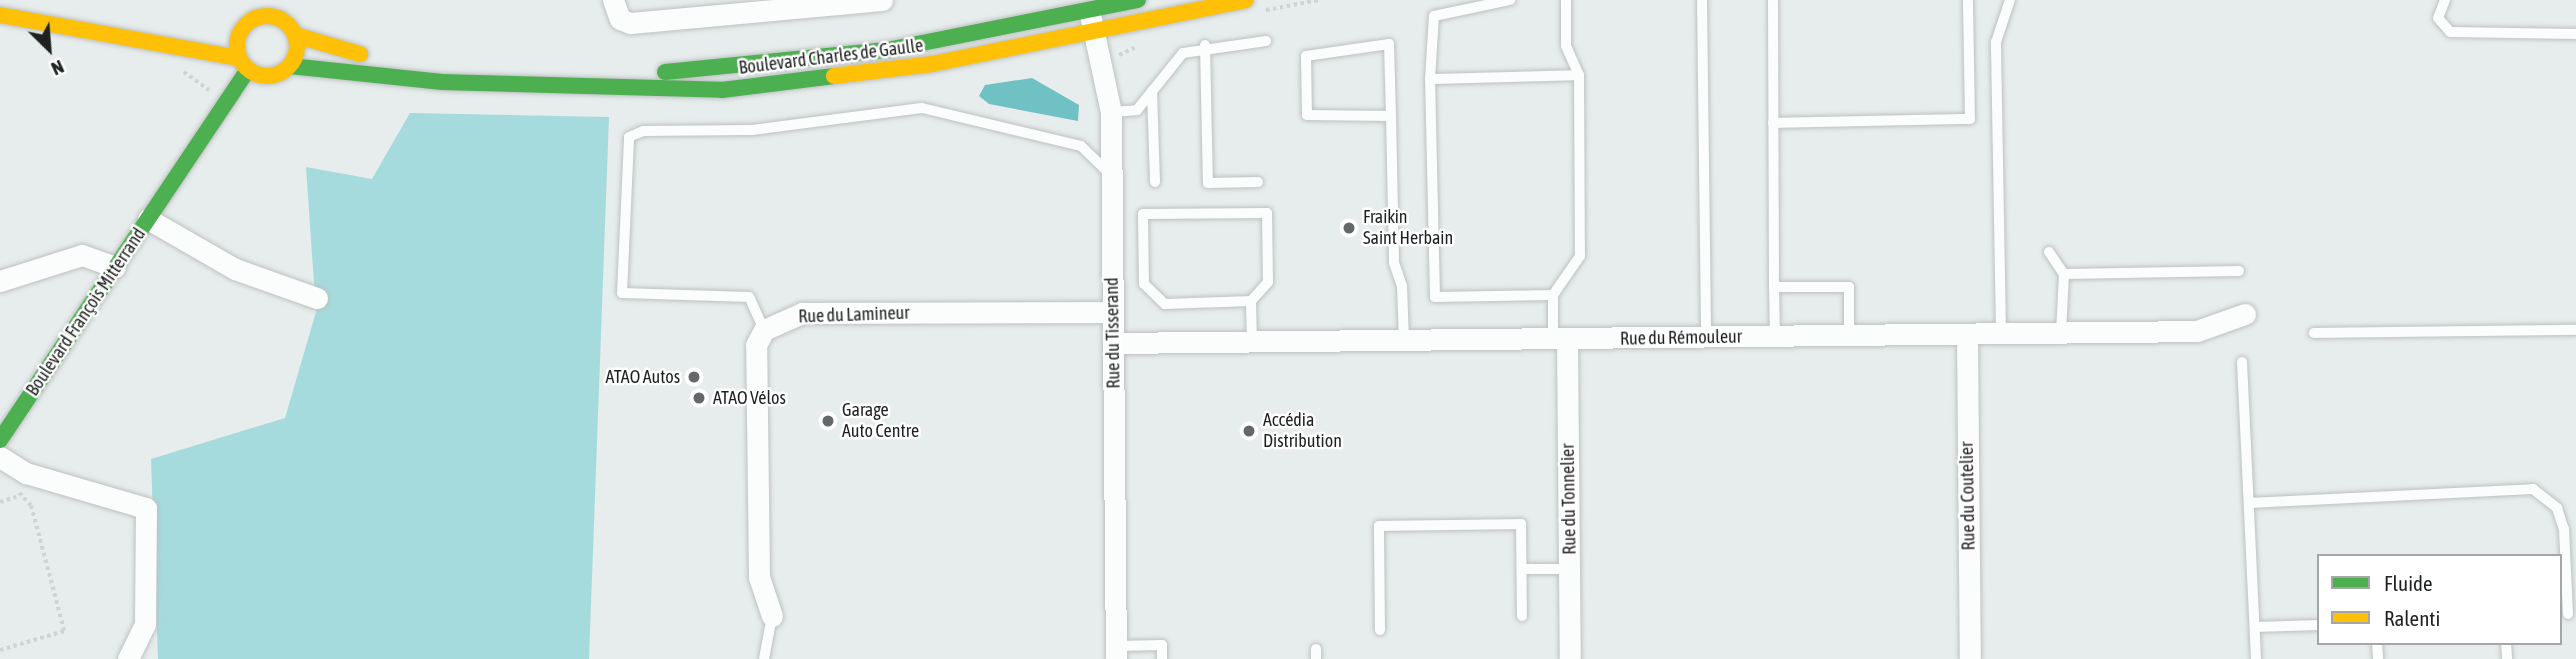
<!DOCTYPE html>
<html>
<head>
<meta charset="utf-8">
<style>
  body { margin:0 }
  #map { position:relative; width:2576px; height:659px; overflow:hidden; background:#e7ecec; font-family:"Asap Condensed",sans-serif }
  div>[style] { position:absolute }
  .green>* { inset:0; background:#a6dbdd }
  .water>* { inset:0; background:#70c1c4 }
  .path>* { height:3.5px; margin-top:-1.75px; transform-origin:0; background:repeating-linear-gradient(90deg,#d2d2d2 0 3.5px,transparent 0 7px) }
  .roads { filter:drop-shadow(0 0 2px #bdc1c1) drop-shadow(0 0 2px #bdc1c1) }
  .lane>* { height:10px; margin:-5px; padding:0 5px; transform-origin:5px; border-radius:5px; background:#fbfcfc }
  .street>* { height:21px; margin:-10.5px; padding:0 10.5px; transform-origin:10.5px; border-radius:10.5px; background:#fbfcfc }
  .fast>* { height:16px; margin:-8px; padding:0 8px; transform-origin:8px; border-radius:8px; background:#4caf50 }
  .slow>* { height:16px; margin:-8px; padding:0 8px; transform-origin:8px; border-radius:8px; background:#ffc107 }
  .slow>.ring { margin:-8px; padding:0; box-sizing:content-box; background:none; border:16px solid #ffc107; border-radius:50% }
  .dots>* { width:19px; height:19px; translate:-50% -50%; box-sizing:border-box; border:4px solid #fff; border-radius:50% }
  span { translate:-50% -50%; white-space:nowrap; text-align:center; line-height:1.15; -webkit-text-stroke:5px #fff; paint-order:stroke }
  .street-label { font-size:18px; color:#1f2121 }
  .poi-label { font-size:18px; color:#1f2121 }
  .left { translate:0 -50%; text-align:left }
  .right { translate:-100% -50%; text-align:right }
  .legend { position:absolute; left:2317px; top:554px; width:245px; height:91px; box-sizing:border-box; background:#fff; border:2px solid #a5a6a6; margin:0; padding:9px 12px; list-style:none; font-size:21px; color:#1f2121 }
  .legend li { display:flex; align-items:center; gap:14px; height:35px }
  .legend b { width:35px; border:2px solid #a5a6a6 }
  .north { position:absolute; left:14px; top:14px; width:70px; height:70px; -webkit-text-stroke:5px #fff; paint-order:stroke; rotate:155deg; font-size:19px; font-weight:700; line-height:28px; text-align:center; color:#1f2121 }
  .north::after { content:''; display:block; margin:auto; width:24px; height:32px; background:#1f2121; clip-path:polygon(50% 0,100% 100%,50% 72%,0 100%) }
</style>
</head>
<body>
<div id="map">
  <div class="green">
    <div style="clip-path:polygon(410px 113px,609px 117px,589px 659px,158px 659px,151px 459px,285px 418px,316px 312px,306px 167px,372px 179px)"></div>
  </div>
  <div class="water">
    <div style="clip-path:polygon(1032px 78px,1079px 105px,1078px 121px,989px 104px,979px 96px,985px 85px)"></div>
  </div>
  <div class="path">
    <div style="left:1266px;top:10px;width:54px;rotate:-10.7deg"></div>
    <div style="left:1119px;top:55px;width:17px;rotate:-25deg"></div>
    <div style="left:184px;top:72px;width:31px;rotate:36deg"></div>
    <div style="left:0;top:502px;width:17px;rotate:-17deg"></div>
    <div style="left:0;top:650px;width:67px;rotate:-16.5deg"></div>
    <div style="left:64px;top:631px;width:129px;rotate:-104.8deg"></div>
    <div style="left:31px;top:506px;width:19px;rotate:-133deg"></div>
  </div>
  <div class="roads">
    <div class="lane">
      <div style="left:1566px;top:0;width:46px;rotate:90deg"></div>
      <div style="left:1566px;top:46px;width:32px;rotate:66deg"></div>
      <div style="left:1702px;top:0;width:337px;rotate:89.3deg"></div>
      <div style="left:1773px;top:0;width:287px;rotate:89.8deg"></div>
      <div style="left:2445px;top:0;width:19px;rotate:111deg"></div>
      <div style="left:2438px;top:18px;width:18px;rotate:49deg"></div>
      <div style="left:2450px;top:32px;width:126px;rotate:0.9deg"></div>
      <div style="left:1205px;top:45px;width:138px;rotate:88.8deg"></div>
      <div style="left:1208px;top:183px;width:50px;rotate:-1.1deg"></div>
      <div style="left:1430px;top:79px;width:63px;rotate:-86.4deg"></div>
      <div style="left:1434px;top:16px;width:78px;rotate:-11.9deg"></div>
      <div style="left:1152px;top:91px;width:91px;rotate:88.1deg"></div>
      <div style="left:1111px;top:112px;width:26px;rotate:-4deg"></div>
      <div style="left:1137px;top:110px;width:73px;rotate:-51.1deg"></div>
      <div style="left:1183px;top:53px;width:84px;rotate:-8.2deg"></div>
      <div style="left:1391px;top:116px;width:84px;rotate:-179.3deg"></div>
      <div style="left:1307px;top:115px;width:59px;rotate:-91deg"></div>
      <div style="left:1306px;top:56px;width:84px;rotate:-8.2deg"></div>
      <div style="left:1389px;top:44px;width:72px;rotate:88.4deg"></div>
      <div style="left:1391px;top:116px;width:147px;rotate:88.8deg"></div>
      <div style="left:1394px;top:263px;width:24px;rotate:71deg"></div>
      <div style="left:1402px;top:286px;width:54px;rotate:87.9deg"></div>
      <div style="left:1773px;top:123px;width:197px;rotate:-1.2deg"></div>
      <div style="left:1970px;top:119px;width:119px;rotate:-91deg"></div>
      <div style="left:2049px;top:252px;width:27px;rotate:56deg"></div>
      <div style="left:1553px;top:295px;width:118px;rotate:179deg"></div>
      <div style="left:1435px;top:297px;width:218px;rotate:-91.3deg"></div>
      <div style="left:1430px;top:79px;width:149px;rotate:-1.5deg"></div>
      <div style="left:1579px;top:75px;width:181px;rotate:89.7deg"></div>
      <div style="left:1580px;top:256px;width:47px;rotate:124.7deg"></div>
      <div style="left:1553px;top:295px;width:44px;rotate:90deg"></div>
      <div style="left:1251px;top:301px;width:25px;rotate:-48deg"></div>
      <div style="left:1268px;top:282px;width:69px;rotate:-90.8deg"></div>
      <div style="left:1267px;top:213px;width:124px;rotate:179.5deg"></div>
      <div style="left:1143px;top:214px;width:70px;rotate:89.2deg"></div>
      <div style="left:1144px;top:284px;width:29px;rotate:44deg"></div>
      <div style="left:1165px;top:304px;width:86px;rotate:-2deg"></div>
      <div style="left:1251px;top:301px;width:40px;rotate:88.6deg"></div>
      <div style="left:764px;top:330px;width:36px;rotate:-114deg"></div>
      <div style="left:749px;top:297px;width:127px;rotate:-178.2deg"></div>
      <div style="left:622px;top:293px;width:156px;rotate:-87.4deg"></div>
      <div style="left:629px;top:137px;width:15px;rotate:-23deg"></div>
      <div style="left:643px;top:131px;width:109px;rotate:-0.5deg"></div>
      <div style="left:752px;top:130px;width:171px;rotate:-7.4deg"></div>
      <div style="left:922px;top:108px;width:163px;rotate:13.4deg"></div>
      <div style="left:1081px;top:146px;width:39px;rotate:44deg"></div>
      <div style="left:2001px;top:333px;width:291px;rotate:-91deg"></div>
      <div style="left:1996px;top:42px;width:44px;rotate:-71.6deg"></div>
      <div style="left:2061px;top:333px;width:59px;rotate:-87.1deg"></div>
      <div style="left:2064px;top:274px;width:175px;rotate:-1deg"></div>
      <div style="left:2314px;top:333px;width:262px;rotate:-0.7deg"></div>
      <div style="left:1775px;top:336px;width:49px;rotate:-91.2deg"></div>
      <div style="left:1774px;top:287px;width:75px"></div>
      <div style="left:1849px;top:287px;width:48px;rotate:90deg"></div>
      <div style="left:2242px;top:362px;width:297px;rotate:87.3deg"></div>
      <div style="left:2249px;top:503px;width:284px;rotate:-2.8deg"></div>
      <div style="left:2533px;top:489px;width:31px;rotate:38deg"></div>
      <div style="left:2557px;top:508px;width:22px;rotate:72deg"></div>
      <div style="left:2564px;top:529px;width:85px;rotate:87.3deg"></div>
      <div style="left:1522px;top:569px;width:47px"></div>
      <div style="left:2255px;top:627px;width:64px;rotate:-1.8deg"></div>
      <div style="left:1380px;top:630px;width:104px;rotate:-90.6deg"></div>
      <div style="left:1379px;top:526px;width:142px;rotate:-0.8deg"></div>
      <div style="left:1521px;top:524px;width:92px;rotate:89.4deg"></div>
      <div style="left:2377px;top:643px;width:16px;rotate:86deg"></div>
      <div style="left:2506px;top:643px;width:16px;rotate:86deg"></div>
      <div style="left:1116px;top:646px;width:46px;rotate:-1.2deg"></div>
      <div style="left:1162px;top:645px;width:14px;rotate:90deg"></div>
      <div style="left:1316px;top:649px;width:10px;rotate:90deg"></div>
      <div style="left:764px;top:659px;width:44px;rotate:-79.5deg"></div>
    </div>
    <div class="street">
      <div style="left:613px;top:0;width:20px;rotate:70deg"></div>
      <div style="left:620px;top:19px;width:11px;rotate:22deg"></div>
      <div style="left:630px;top:23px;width:253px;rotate:-5.2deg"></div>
      <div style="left:1091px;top:19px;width:95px;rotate:77.9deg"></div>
      <div style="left:1111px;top:112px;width:547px;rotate:89.48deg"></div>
      <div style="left:148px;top:219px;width:100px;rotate:29.9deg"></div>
      <div style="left:235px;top:269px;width:87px;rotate:19.5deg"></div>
      <div style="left:0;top:281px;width:86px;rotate:-17.6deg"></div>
      <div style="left:82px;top:255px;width:35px;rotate:20deg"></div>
      <div style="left:1967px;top:334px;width:325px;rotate:89.5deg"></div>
      <div style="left:1567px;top:339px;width:320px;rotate:89.5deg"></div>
      <div style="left:1113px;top:343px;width:1084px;rotate:-0.63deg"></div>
      <div style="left:2197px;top:331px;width:51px;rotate:-19.5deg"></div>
      <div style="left:0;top:457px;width:31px;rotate:32deg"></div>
      <div style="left:26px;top:473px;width:125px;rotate:16.3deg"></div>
      <div style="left:146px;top:508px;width:116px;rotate:90.5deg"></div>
      <div style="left:145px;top:624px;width:39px;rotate:116deg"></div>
      <div style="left:772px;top:616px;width:41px;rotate:-108.4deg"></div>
      <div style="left:759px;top:577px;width:232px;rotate:-90.7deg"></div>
      <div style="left:756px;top:345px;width:17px;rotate:-62deg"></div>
      <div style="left:764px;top:330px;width:42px;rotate:-24.1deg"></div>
      <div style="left:802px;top:313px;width:310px;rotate:-0.2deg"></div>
    </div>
    <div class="fast">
      <div style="left:290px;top:66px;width:153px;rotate:6deg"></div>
      <div style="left:442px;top:82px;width:280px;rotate:1.6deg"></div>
      <div style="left:722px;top:90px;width:113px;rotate:-7.1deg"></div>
      <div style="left:665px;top:72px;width:223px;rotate:-5.7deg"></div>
      <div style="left:887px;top:50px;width:256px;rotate:-11.3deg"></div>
      <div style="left:0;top:440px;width:445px;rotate:-56.2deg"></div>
    </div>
    <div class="slow">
      <div style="left:0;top:15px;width:243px;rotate:10.2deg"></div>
      <div class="ring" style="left:237px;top:16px;width:44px;height:44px"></div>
      <div style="left:295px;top:35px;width:68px;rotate:16.3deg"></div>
      <div style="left:834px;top:76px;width:99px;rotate:-7deg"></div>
      <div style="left:932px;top:64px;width:320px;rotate:-11.5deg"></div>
    </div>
  </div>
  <div class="dots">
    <div style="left:1349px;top:228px;background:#656868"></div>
    <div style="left:694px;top:377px;background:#656868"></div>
    <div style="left:699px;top:398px;background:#656868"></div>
    <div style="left:828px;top:421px;background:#656868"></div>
    <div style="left:1249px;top:431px;background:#656868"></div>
  </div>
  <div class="street-label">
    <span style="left:831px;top:57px;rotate:-7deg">Boulevard Charles de Gaulle</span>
    <span style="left:86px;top:312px;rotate:-56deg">Boulevard François Mitterrand</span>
    <span style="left:854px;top:315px;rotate:-2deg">Rue du Lamineur</span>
    <span style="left:1113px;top:333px;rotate:-91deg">Rue du Tisserand</span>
    <span style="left:1681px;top:338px;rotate:-1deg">Rue du Rémouleur</span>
    <span style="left:1968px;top:496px;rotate:-91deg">Rue du Coutelier</span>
    <span style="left:1569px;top:499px;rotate:-91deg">Rue du Tonnelier</span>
  </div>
  <div class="poi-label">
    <span class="left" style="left:1363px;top:228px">Fraikin<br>Saint Herbain</span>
    <span class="right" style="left:680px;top:377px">ATAO Autos</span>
    <span class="left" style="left:713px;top:398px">ATAO Vélos</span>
    <span class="left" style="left:842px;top:421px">Garage<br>Auto Centre</span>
    <span class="left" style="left:1263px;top:431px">Accédia<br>Distribution</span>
  </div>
  <ul class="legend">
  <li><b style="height:9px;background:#4caf50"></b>Fluide</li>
  <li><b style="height:9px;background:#ffc107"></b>Ralenti</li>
  </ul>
  <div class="north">N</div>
</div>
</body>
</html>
